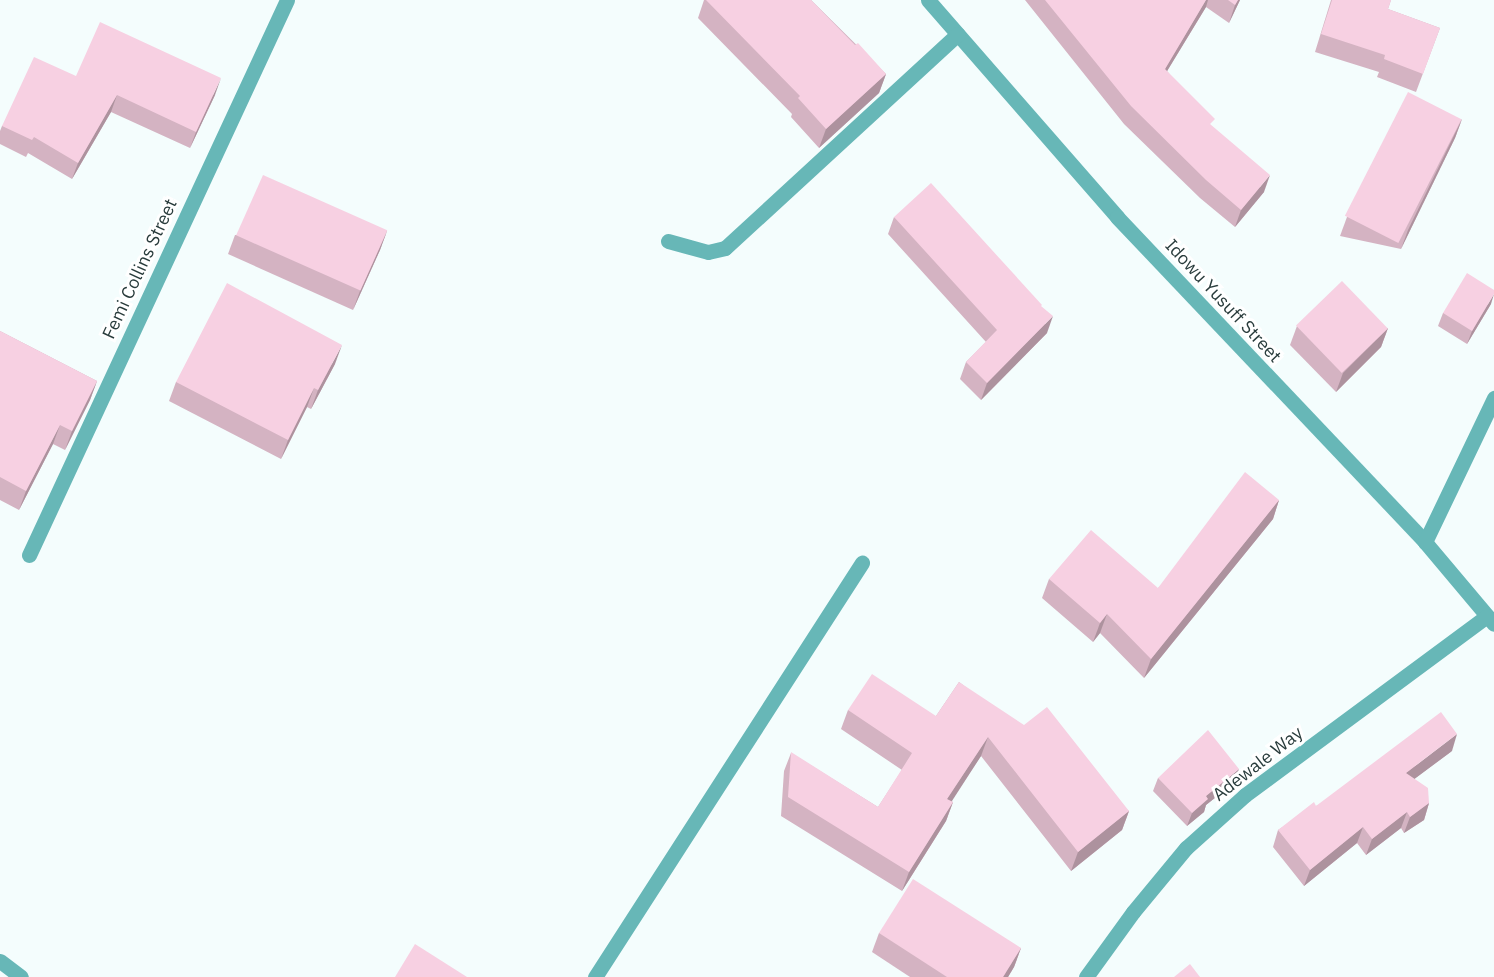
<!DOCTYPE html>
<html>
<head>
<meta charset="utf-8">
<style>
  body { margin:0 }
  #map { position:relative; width:1494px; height:977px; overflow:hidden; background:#f4fdfd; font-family:"IBM Plex Sans",sans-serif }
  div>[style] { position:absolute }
  .minor>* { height:15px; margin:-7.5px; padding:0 7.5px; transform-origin:7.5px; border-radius:7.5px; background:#67b7b7 }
  .wall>* { inset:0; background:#d4b3c2 }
  .shaded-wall>* { inset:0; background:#ad929e }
  .building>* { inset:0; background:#f7d0e2; transform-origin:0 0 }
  span { translate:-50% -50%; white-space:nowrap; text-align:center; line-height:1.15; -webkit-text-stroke:6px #fff; paint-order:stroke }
  .street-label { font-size:18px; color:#293c3c }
</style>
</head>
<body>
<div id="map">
  <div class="minor">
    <div style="left:928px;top:0;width:288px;rotate:48.9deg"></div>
    <div style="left:1117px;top:217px;width:448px;rotate:46.5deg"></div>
    <div style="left:1425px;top:542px;width:107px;rotate:49.9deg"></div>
    <div style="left:668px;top:241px;width:41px;rotate:15.4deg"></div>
    <div style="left:708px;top:252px;width:17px;rotate:-13deg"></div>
    <div style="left:725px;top:248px;width:316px;rotate:-42.6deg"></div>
    <div style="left:1425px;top:542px;width:160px;rotate:-64.4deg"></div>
    <div style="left:29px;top:555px;width:612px;rotate:-65.07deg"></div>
    <div style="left:0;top:961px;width:26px;rotate:37deg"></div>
    <div style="left:595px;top:977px;width:493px;rotate:-57.2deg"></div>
    <div style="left:1086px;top:977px;width:80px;rotate:-54.1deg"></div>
    <div style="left:1133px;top:912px;width:83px;rotate:-50.4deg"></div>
    <div style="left:1186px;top:848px;width:79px;rotate:-41.9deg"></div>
    <div style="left:1245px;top:795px;width:301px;rotate:-36.5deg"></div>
  </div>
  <div class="wall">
    <div style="clip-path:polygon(704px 0,811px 0,886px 74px,879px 93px,819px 148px,791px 117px,792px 114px,698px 18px)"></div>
    <div style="clip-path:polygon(1025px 0,1240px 0,1229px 23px,1206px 7px,1167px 71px,1264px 192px,1235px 227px,1200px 198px,1124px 124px)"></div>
    <div style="clip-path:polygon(1331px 0,1391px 0,1388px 9px,1440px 28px,1416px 92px,1377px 77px,1379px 72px,1315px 52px)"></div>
    <div style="clip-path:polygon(76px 76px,215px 95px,190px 148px,111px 112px,72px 179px,28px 153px,26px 157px,0 144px,0 131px,2px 126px)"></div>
    <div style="clip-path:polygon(1462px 119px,1455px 138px,1401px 249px,1340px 236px,1347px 217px)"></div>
    <div style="clip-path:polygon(894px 217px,1041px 307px,1047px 333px,981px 400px,960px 379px,966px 362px,986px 342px,888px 234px)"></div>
    <div style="clip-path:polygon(387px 231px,380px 250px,353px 310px,228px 254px,235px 235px)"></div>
    <div style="clip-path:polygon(1491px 304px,1467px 344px,1438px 326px,1443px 313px)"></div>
    <div style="clip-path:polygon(1297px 326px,1388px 328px,1381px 347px,1336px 392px,1290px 345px)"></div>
    <div style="clip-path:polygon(0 331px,97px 381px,90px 400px,65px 450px,53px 444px,19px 510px,0 500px)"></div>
    <div style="clip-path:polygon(335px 364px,311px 409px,307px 407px,281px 459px,169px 401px,176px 382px)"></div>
    <div style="clip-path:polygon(1279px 500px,1273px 519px,1144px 678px,1100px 633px,1093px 642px,1042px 598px,1049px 579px,1158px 588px)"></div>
    <div style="clip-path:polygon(959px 682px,1129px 811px,1122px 830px,1071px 871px,981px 756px,951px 801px,953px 802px,946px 821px,902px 891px,781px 816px,784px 771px,791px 753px,878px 807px,902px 770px,841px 729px,848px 710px,936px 716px)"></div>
    <div style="clip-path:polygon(1452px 751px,1414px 779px,1429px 803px,1424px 820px,1404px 833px,1401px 828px,1366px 855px,1357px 843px,1304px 886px,1273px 847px,1278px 830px,1316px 806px)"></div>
    <div style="clip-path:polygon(1158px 778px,1235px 782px,1206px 805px,1204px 812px,1187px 826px,1153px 791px)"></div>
    <div style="clip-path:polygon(879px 933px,1021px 948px,1014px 967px,1008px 977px,910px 977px,872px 952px)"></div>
  </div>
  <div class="shaded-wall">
    <div style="clip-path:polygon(1206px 0,1208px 0,1206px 7px,1158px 86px,1165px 69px)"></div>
    <div style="clip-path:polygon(1238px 0,1240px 0,1229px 23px,1235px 5px)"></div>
    <div style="clip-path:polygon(886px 74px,879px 93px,819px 148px,826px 129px)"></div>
    <div style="clip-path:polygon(221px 78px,215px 95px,190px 148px,196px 132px)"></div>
    <div style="clip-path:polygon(117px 95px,111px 112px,72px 179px,78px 163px)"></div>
    <div style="clip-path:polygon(1462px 119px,1455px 138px,1401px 249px,1408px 230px)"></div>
    <div style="clip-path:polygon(1270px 175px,1264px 192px,1235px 227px,1241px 210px)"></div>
    <div style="clip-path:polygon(387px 231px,380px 250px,353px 310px,360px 291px)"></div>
    <div style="clip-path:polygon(1494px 294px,1491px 304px,1467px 344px,1472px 331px)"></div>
    <div style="clip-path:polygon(1053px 316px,1047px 333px,981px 400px,987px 383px)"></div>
    <div style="clip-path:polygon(1388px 328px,1381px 347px,1336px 392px,1343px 373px)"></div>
    <div style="clip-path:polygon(342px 345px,335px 364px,311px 409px,318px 390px)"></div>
    <div style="clip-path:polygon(97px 381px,90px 400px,65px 450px,72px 431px)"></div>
    <div style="clip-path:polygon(314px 388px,307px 407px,281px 459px,288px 440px)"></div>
    <div style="clip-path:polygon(60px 425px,53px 444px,19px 510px,26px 491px)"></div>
    <div style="clip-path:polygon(1279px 500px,1273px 519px,1144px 678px,1151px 659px)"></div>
    <div style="clip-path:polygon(1107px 614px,1100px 633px,1093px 642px,1100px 623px)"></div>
    <div style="clip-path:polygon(1457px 734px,1452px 751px,1401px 789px,1406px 773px)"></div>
    <div style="clip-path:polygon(988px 737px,981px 756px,941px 818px,947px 799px)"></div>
    <div style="clip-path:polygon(1239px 769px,1235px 782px,1206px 805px,1204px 812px,1187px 826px,1192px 813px,1206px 796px)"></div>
    <div style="clip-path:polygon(953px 802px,946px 821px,902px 891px,909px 872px)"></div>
    <div style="clip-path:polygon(1429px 803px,1424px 820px,1404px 833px,1410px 817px)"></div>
    <div style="clip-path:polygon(1129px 811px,1122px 830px,1071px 871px,1078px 852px)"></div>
    <div style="clip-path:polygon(1407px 812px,1401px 828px,1366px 855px,1372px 839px)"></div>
    <div style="clip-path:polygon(1363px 827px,1357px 843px,1304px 886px,1310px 870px)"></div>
    <div style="clip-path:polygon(1021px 948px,1014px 967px,1008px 977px,1003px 977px)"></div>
  </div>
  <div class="building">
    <div style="clip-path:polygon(706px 0,811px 0,855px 45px,858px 43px,886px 74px,826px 129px,798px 98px,800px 96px)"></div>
    <div style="clip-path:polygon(1045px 0,1206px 0,1165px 69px,1215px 119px,1210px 124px,1270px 175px,1241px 210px,1206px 180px,1131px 106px)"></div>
    <div style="clip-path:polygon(1228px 0,1238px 0,1235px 5px)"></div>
    <div style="clip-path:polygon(1332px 0,1391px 0,1388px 9px,1440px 28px,1423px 74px,1384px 59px,1385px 55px,1321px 34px)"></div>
    <div style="clip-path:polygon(100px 22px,221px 78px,196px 132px,117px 95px,78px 163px,34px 137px,32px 140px,2px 126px,34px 57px,76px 76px)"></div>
    <div style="left:1408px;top:92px;width:60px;height:139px;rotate:27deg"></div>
    <div style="left:263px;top:175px;width:136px;height:66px;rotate:24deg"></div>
    <div style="clip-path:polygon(931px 183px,1042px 305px,1041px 306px,1053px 316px,987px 383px,966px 362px,997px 330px,894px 217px)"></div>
    <div style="clip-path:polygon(1467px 273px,1494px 290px,1494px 294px,1472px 331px,1443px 313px)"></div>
    <div style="left:1342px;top:281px;width:66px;height:64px;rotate:46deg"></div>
    <div style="clip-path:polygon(227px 283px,342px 345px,318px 390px,314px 388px,288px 440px,176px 382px)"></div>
    <div style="clip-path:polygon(0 331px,97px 381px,72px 431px,60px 425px,26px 491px,0 477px)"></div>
    <div style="clip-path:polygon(1245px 472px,1279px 500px,1151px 659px,1107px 614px,1100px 623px,1049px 579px,1091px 530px,1158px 588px)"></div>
    <div style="clip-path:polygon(872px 674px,936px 716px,959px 682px,1024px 725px,1047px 707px,1129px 811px,1078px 852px,988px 737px,947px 799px,953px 802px,909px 872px,788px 797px,791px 752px,878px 807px,912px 753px,848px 710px)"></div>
    <div style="clip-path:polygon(1441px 712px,1457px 734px,1406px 773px,1428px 788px,1429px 803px,1410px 817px,1407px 812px,1372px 839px,1363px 827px,1310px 870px,1278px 830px,1314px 802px,1316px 806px)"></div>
    <div style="clip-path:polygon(1208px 730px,1239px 769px,1206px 796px,1208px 799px,1192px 813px,1158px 778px)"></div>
    <div style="clip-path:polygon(913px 879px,1021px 948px,1003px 977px,947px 977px,879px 933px)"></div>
    <div style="clip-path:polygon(415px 944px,467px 977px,395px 977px)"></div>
    <div style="clip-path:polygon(1190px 964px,1200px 977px,1174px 977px)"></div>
  </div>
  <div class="street-label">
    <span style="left:140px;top:269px;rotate:-65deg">Femi Collins Street</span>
    <span style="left:1223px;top:301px;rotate:47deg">Idowu Yusuff Street</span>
    <span style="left:1258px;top:764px;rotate:-38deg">Adewale Way</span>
  </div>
</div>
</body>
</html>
